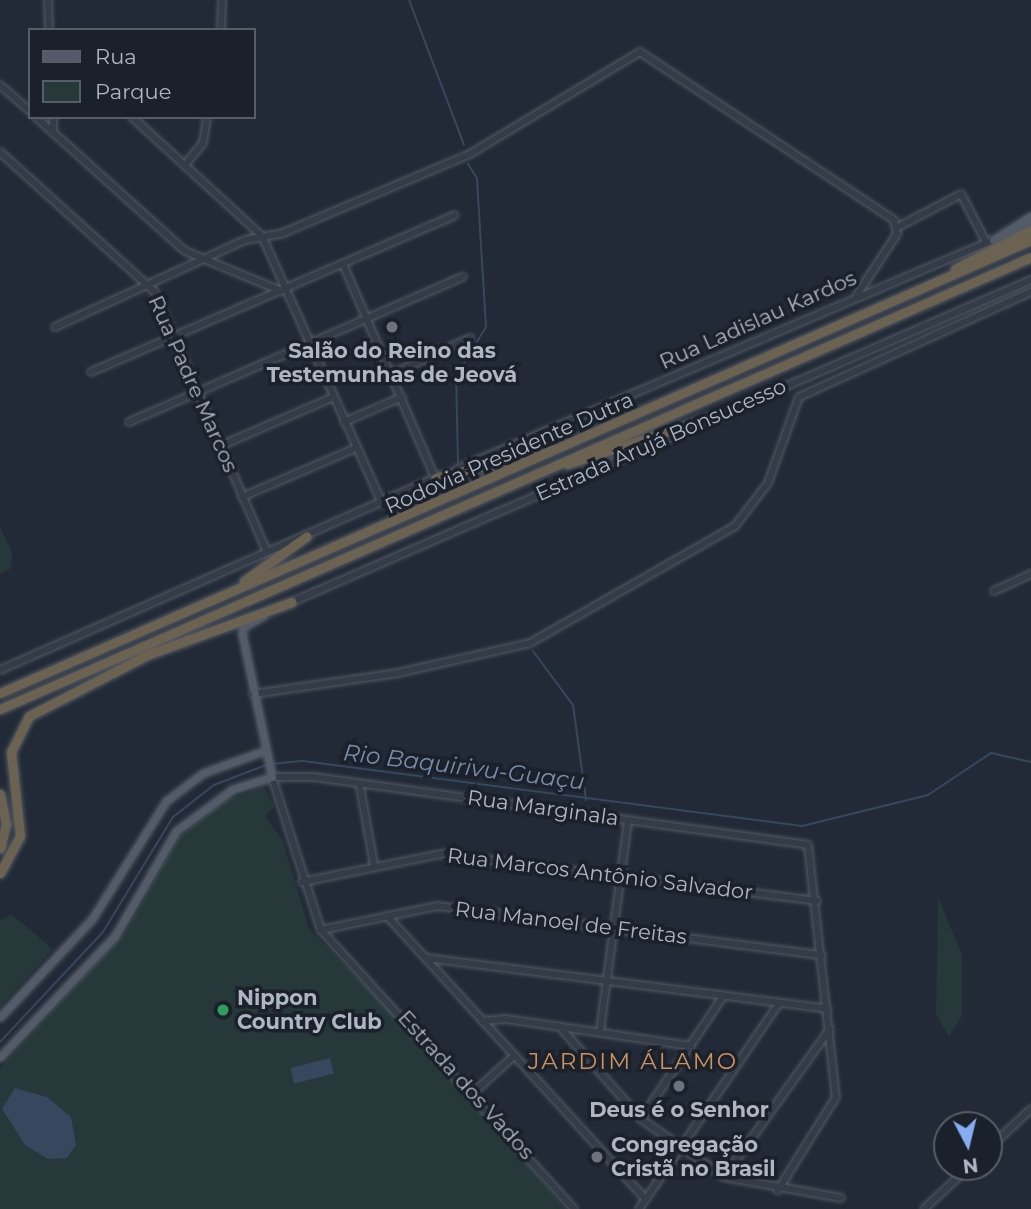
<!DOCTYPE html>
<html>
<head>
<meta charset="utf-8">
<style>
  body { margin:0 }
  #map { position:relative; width:1031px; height:1209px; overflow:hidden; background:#212a36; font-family:Montserrat,sans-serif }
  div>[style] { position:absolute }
  .green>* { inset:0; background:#263839 }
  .water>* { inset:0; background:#37475e; transform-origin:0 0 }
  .stream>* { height:2px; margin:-1px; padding:0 1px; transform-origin:1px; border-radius:1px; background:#37475e }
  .roads { filter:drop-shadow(0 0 2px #525964) drop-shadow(0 0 2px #525964) }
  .minor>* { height:6px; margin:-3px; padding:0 3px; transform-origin:3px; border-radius:3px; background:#343c47 }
  .major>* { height:7px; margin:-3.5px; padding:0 3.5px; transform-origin:3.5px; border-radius:3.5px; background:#525b67 }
  .highway>* { height:9px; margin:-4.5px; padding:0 4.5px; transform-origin:4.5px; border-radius:4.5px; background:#6c6252 }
  .dots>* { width:19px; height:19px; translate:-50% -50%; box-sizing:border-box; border:4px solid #1a212b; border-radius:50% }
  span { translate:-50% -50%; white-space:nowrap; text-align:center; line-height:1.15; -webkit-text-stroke:7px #1a212b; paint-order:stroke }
  .street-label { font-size:21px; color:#afb6c3 }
  .poi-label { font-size:21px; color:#afb6c3; font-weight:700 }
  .left { translate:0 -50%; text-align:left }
  .water-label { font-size:23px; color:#788daa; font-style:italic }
  .neighbourhood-label { font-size:23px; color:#cd9160; letter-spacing:2px }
  .legend { position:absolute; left:28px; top:28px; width:228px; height:91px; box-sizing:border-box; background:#1a212b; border:2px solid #565d68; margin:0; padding:9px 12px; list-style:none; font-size:21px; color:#afb6c3 }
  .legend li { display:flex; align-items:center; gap:14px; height:35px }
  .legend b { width:35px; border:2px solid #565d68 }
  .north { position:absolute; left:933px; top:1111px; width:70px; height:70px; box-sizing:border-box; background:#1a212b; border:2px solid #565d68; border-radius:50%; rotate:173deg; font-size:19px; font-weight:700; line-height:28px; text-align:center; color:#afb6c3 }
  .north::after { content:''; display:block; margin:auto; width:24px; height:32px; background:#86adf1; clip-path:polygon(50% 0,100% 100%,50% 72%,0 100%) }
</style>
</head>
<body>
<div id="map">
  <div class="green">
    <div style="clip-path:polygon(0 526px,13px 554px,10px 569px,0 574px)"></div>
    <div style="clip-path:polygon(264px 787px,274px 807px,265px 816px,283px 841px,309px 929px,411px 1032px,566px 1209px,0 1209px,0 1068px,127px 930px,179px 837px,226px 800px)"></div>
    <div style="clip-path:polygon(938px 897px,962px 955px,962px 1016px,949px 1037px,936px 1014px)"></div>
    <div style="clip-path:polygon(11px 914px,53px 949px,0 1007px,0 921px)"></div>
  </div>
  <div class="water">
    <div style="left:330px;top:1058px;width:16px;height:41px;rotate:76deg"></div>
    <div style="clip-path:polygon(15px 1088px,47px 1097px,71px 1117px,76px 1145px,67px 1158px,48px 1159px,25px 1145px,2px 1109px)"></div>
  </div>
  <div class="stream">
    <div style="left:409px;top:0;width:155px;rotate:69.2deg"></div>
    <div style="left:458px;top:462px;width:86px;rotate:-91.3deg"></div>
    <div style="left:456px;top:376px;width:57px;rotate:-58.5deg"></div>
    <div style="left:486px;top:327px;width:149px;rotate:-93.5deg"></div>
    <div style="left:477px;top:178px;width:17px;rotate:-123deg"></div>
    <div style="left:533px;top:651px;width:67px;rotate:53.5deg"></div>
    <div style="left:573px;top:705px;width:96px;rotate:82.2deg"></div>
    <div style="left:272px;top:764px;width:31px;rotate:-6deg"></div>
    <div style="left:303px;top:761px;width:503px;rotate:7.42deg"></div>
    <div style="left:802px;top:826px;width:130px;rotate:-13.8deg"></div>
    <div style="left:928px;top:795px;width:76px;rotate:-33.7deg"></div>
    <div style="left:991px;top:753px;width:41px;rotate:12.7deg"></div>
    <div style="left:0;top:1042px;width:151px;rotate:-46.9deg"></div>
    <div style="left:103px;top:932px;width:135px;rotate:-58.7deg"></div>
    <div style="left:173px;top:817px;width:52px;rotate:-38deg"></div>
    <div style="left:214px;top:785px;width:56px;rotate:-21deg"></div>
  </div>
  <div class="roads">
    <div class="minor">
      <div style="left:48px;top:0;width:30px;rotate:88deg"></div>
      <div style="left:221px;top:30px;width:30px;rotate:-88deg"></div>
      <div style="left:0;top:85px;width:40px;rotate:41deg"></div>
      <div style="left:36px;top:117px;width:200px;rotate:42deg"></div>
      <div style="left:185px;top:251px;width:104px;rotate:22.6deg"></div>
      <div style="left:53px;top:117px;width:15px;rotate:90deg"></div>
      <div style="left:132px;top:117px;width:176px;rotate:42.5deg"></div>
      <div style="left:262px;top:236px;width:293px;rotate:65.8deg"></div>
      <div style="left:0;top:152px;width:207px;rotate:42.1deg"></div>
      <div style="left:154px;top:291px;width:284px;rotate:66.6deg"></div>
      <div style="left:185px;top:165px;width:28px;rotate:-51deg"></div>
      <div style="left:203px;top:143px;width:26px;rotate:-81deg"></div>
      <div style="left:898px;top:227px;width:71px;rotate:-27.6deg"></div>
      <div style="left:961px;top:194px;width:54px;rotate:62.5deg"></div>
      <div style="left:343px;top:264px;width:233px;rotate:66.7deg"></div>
      <div style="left:55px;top:327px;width:209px;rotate:-24.6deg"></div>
      <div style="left:245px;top:240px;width:39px;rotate:-10deg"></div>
      <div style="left:283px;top:233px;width:203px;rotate:-22.9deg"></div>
      <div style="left:470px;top:154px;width:198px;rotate:-31deg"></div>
      <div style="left:640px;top:52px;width:305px;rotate:33.5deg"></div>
      <div style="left:894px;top:220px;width:14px;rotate:78deg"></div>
      <div style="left:897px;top:234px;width:73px;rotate:123.3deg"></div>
      <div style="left:91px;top:372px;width:396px;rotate:-23.3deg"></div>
      <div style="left:392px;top:374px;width:86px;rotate:-24.8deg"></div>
      <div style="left:725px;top:413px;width:334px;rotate:-23.5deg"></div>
      <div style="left:129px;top:422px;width:364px;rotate:-23.5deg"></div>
      <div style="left:344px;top:422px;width:63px;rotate:-23.3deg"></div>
      <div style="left:220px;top:446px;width:123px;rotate:-23.4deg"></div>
      <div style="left:457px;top:469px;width:583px;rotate:-23.13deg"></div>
      <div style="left:242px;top:497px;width:124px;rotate:-23.3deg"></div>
      <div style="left:994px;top:591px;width:41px;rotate:-24.7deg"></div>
      <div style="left:292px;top:602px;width:444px;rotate:-23.5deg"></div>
      <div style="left:0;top:670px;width:478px;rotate:-23.8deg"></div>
      <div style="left:253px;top:694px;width:147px;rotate:-8.2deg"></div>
      <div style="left:398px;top:673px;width:135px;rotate:-12.8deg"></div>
      <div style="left:530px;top:643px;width:236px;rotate:-29.7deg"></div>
      <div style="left:735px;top:526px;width:54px;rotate:-52.5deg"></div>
      <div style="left:768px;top:483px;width:91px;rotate:-70.2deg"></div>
      <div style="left:799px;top:397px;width:255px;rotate:-24.4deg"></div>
      <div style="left:360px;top:787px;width:79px;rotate:79.8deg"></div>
      <div style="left:302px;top:882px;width:142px;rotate:-11.4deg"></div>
      <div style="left:441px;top:854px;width:379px;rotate:7.1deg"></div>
      <div style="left:387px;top:916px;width:383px;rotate:47.6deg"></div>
      <div style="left:321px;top:930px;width:118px;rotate:-11.7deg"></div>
      <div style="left:437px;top:906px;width:388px;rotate:7.3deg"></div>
      <div style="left:426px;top:958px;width:405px;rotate:7.2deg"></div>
      <div style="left:482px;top:1021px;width:24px;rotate:-5deg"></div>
      <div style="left:506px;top:1019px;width:187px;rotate:8.3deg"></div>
      <div style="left:559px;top:1026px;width:124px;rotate:48.6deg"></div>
      <div style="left:641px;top:1119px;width:101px;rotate:34.9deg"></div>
      <div style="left:724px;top:1177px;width:119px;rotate:10.2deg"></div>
      <div style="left:600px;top:1031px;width:213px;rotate:-82.4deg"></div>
      <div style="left:473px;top:1093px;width:55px;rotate:-42.1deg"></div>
      <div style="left:641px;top:1119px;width:149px;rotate:-56.2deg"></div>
      <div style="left:989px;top:1148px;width:57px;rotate:-42.9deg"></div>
      <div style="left:724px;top:1177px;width:182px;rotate:-54.4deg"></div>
      <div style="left:574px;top:1209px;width:377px;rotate:-132.2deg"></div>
      <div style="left:321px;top:930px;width:161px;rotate:-107.8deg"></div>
      <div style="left:272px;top:777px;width:41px"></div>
      <div style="left:313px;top:777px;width:500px;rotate:7.8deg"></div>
      <div style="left:808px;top:845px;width:254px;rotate:83.7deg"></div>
      <div style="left:836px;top:1097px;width:110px;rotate:121.9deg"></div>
      <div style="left:639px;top:1209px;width:249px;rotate:-55.8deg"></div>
      <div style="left:924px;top:1209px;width:62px;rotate:-43deg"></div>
    </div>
    <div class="major">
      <div style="left:1006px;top:235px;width:28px;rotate:-26deg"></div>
      <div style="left:993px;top:240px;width:45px;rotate:-32.3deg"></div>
      <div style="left:0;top:1017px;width:134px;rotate:-46.8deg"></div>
      <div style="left:92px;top:919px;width:139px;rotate:-57.9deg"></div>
      <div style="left:166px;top:801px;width:46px;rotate:-37.1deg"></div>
      <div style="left:203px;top:773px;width:67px;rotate:-20.1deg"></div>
      <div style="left:0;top:1057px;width:167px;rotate:-46.5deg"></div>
      <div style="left:115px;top:936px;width:121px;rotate:-59.8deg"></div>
      <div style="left:176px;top:831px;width:71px;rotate:-36.4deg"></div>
      <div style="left:233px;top:789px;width:41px;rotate:-17.1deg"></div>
      <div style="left:272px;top:777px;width:146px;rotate:-101.8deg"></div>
      <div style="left:242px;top:634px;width:7px;rotate:-82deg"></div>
      <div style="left:243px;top:627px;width:23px;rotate:-29deg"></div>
    </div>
    <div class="highway">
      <div style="left:955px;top:269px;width:85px;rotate:-27.2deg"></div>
      <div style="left:567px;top:464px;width:169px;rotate:-17.9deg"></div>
      <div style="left:435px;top:478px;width:121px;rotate:-13.9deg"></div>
      <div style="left:244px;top:581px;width:77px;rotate:-35.5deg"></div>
      <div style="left:0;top:693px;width:1126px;rotate:-23.72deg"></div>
      <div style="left:0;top:709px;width:1126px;rotate:-23.67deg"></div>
      <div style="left:0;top:794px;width:31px;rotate:79deg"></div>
      <div style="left:6px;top:824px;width:25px;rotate:104deg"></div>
      <div style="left:0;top:873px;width:42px;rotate:-61.6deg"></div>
      <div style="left:20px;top:836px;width:84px;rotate:-96.1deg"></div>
      <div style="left:11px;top:752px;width:40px;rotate:-63.4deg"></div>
      <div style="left:29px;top:716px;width:133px;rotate:-27.3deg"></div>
      <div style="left:147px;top:655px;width:154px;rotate:-20.1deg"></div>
    </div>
  </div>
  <div class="dots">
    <div style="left:392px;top:327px;background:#6b7280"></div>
    <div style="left:223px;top:1010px;background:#2e9e5b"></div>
    <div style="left:679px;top:1086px;background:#6b7280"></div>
    <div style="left:597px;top:1157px;background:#6b7280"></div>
  </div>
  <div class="street-label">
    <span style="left:758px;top:320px;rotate:-24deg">Rua Ladislau Kardos</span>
    <span style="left:193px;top:384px;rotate:66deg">Rua Padre Marcos</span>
    <span style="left:661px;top:440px;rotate:-24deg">Estrada Arujá Bonsucesso</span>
    <span style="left:509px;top:453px;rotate:-24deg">Rodovia Presidente Dutra</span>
    <span style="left:543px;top:808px;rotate:8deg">Rua Marginala</span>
    <span style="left:600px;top:874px;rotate:7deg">Rua Marcos Antônio Salvador</span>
    <span style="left:571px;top:923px;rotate:7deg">Rua Manoel de Freitas</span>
    <span style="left:466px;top:1085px;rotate:48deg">Estrada dos Vados</span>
  </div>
  <div class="poi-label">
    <span style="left:392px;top:363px">Salão do Reino das<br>Testemunhas de Jeová</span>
    <span class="left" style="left:237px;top:1010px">Nippon<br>Country Club</span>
    <span style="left:679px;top:1110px">Deus é o Senhor</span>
    <span class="left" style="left:611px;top:1157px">Congregação<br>Cristã no Brasil</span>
  </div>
  <div class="water-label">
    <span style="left:464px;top:767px;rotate:7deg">Rio Baquirivu-Guaçu</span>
  </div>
  <div class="neighbourhood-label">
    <span style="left:633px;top:1061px">JARDIM ÁLAMO</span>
  </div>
  <ul class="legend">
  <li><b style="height:9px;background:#525b67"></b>Rua</li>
  <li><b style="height:19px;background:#263839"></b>Parque</li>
  </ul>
  <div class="north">N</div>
</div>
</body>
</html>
